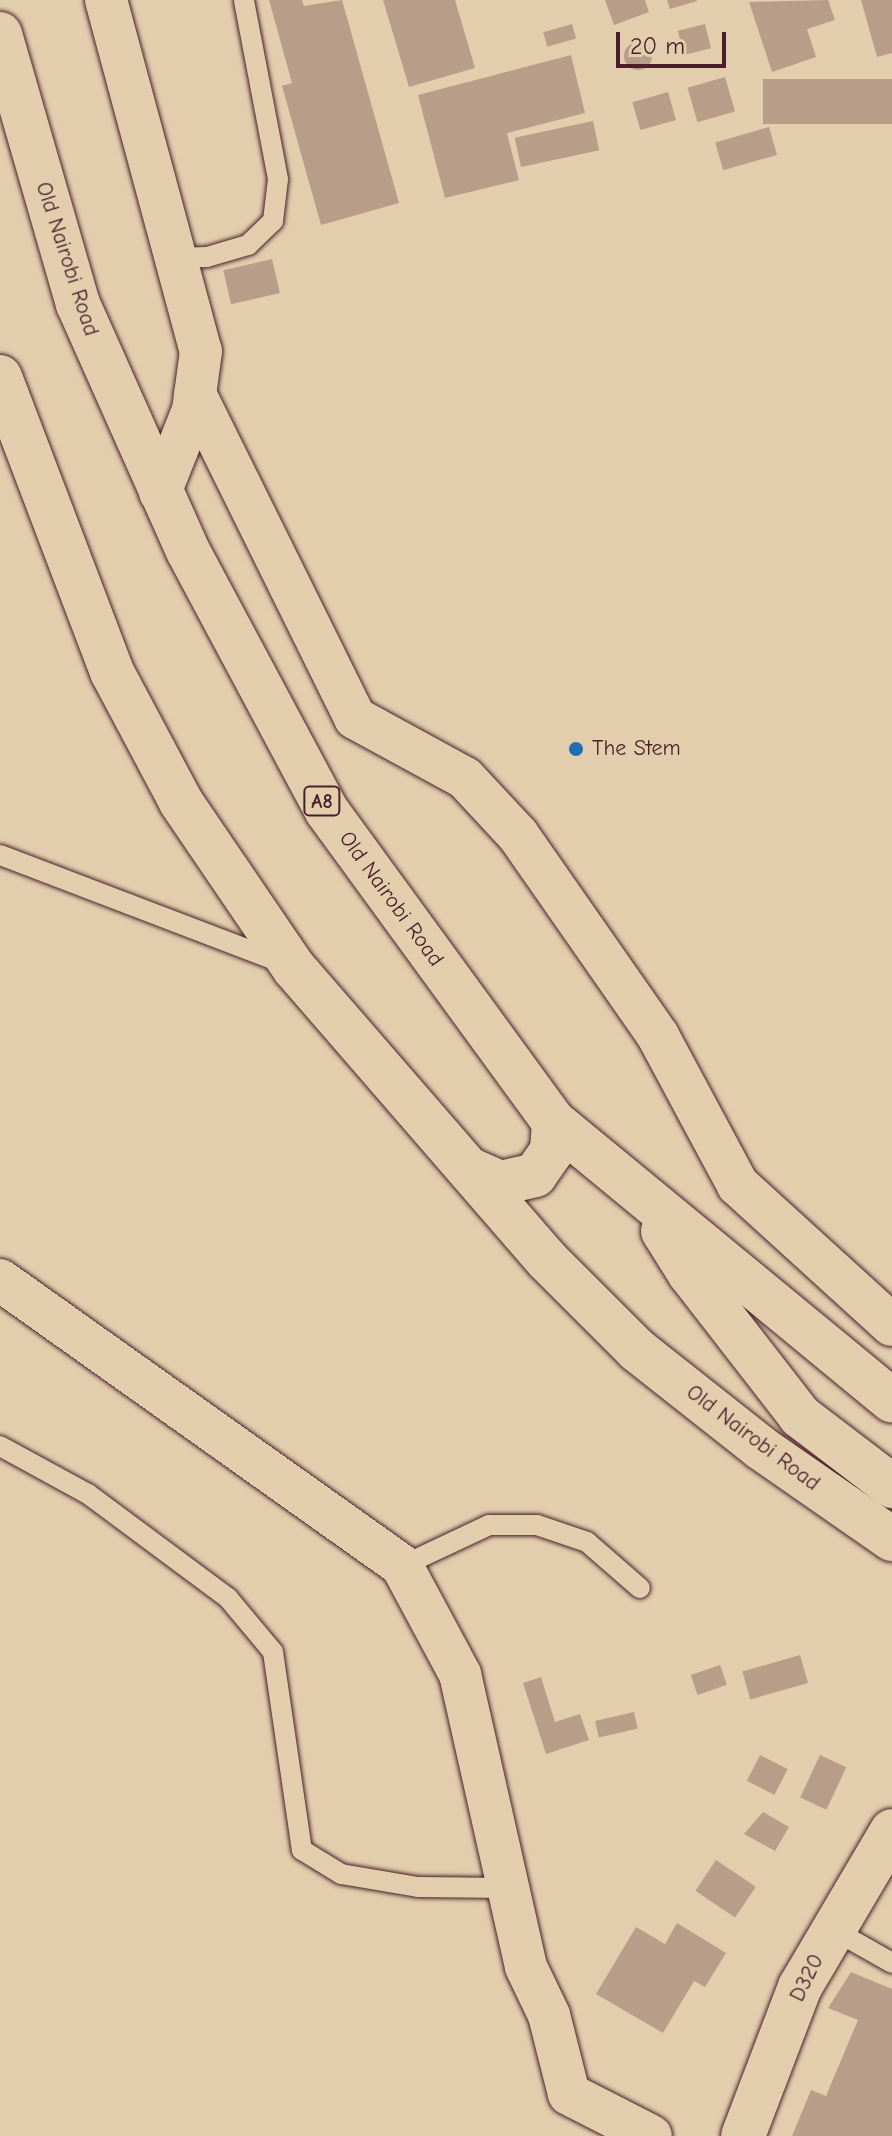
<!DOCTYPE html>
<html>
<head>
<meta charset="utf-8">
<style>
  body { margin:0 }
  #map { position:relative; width:892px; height:2136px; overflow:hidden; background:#e2cead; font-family:"Comic Neue",sans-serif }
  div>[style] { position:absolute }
  .building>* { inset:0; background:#b89d89; transform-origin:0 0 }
  .round { border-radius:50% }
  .roads { filter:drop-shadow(0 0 2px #4a1f2b) drop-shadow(0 0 2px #4a1f2b) }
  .service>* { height:20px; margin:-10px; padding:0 10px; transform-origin:10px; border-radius:10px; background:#e2cead }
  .minor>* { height:42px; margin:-21px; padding:0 21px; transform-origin:21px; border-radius:21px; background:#e2cead }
  .tertiary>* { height:44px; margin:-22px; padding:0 22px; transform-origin:22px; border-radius:22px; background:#e2cead }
  .trunk>* { height:44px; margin:-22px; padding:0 22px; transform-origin:22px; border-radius:22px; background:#e2cead }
  .dots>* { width:22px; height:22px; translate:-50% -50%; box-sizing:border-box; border:4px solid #e2cead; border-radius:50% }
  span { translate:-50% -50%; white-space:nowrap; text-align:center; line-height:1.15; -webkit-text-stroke:6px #e2cead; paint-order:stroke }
  .shield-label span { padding:2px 6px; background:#e2cead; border:2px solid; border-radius:6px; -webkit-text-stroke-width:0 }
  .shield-label { font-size:20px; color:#4a1f2b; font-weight:700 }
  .street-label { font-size:22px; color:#4a1f2b }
  .poi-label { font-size:22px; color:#4a1f2b }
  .left { translate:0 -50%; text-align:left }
  .scale { position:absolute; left:616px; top:32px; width:110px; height:36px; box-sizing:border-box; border:4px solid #4a1f2b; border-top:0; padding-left:10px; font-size:24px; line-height:28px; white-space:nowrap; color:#4a1f2b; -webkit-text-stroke:6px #e2cead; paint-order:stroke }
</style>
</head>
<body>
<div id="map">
  <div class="building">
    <div style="clip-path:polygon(269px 0,302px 0,304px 6px,342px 0,399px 203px,321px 225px,282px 86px,292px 83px)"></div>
    <div style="clip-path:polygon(383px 0,455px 0,475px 68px,409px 87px)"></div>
    <div style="clip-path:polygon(605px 0,645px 0,649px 12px,614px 25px)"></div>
    <div style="clip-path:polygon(667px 0,697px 0,697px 1px,670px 9px)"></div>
    <div style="clip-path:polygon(828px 0,835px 20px,807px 29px,816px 57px,772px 72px,749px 2px)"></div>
    <div style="clip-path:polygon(861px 0,892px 0,892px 53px,877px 57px)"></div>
    <div style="left:572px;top:24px;width:15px;height:30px;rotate:74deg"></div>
    <div style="left:705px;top:24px;width:25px;height:28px;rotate:76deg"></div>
    <div class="round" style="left:624px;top:42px;width:28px;height:28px"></div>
    <div style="clip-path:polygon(571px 55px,585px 113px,507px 133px,519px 180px,445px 198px,418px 95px)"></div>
    <div style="left:725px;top:77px;width:36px;height:39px;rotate:74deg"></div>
    <div style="left:892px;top:79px;width:45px;height:129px;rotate:90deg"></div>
    <div style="left:668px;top:92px;width:29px;height:37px;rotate:74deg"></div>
    <div style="left:593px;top:121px;width:30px;height:80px;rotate:78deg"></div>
    <div style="left:769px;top:127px;width:29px;height:56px;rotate:74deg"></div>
    <div style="left:272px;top:259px;width:35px;height:50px;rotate:77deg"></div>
    <div style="left:800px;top:1655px;width:29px;height:60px;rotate:74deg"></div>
    <div style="left:720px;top:1665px;width:21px;height:31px;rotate:71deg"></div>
    <div style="clip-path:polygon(541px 1677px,555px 1722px,580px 1714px,589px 1740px,546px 1754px,523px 1683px)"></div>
    <div style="left:634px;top:1712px;width:17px;height:40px;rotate:77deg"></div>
    <div style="left:760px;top:1755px;width:31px;height:29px;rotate:27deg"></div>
    <div style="left:820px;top:1755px;width:29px;height:47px;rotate:25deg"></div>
    <div style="clip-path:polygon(763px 1812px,789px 1827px,775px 1851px,744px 1834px)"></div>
    <div style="left:716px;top:1860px;width:48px;height:37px;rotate:34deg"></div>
    <div style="clip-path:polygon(677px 1923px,726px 1953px,705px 1987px,694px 1981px,663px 2033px,596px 1994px,636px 1927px,665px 1944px)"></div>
    <div style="clip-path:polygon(851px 1972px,892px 1989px,892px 2136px,792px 2136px,811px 2090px,826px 2096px,858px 2020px,828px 2008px)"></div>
  </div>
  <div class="roads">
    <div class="service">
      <div style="left:175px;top:258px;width:32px;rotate:-2deg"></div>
      <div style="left:207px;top:257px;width:43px;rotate:-16.3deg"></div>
      <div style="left:248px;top:245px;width:35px;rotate:-44deg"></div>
      <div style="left:273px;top:221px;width:42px;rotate:-83.2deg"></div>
      <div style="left:278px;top:179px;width:182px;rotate:-100.8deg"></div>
      <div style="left:0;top:855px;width:303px;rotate:20.9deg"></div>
      <div style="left:0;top:1446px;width:100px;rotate:28.6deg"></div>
      <div style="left:88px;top:1494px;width:174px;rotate:36.6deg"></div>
      <div style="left:228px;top:1598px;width:70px;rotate:50.2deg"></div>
      <div style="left:273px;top:1652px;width:200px;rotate:81.7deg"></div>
      <div style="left:302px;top:1850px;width:46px;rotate:31.6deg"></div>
      <div style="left:341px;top:1874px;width:78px;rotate:9.6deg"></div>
      <div style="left:418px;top:1887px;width:90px;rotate:0.6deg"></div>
      <div style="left:402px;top:1566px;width:96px;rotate:-25.2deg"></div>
      <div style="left:489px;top:1525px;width:48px"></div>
      <div style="left:537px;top:1525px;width:53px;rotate:18.8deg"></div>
      <div style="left:587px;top:1542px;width:70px;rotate:41deg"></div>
      <div style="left:832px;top:1929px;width:69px;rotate:29.5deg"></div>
    </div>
    <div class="minor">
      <div style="left:106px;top:0;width:364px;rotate:74.9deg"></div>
      <div style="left:201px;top:351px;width:60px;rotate:97.7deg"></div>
      <div style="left:193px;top:410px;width:89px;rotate:111.7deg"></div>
      <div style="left:195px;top:394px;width:361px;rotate:63.7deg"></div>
      <div style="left:355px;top:718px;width:125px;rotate:28.6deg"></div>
      <div style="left:465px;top:778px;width:78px;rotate:47.1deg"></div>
      <div style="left:518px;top:835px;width:245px;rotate:55.1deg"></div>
      <div style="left:658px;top:1036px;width:169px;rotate:61.8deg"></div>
      <div style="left:738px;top:1185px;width:208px;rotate:42.3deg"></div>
      <div style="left:0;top:1280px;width:493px;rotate:35.4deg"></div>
      <div style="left:402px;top:1566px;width:123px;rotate:61.8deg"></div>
      <div style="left:460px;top:1674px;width:300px;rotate:77.3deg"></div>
      <div style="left:526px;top:1967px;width:53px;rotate:64.4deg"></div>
      <div style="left:549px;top:2015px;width:81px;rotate:75.8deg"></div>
      <div style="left:569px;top:2094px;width:92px;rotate:27.1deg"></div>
    </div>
    <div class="tertiary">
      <div style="left:743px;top:2136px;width:160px;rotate:-69.1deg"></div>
      <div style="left:800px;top:1987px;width:181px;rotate:-59.5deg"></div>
    </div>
    <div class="trunk">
      <div style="left:0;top:34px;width:281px;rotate:73.9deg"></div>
      <div style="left:78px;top:304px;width:270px;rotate:66deg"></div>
      <div style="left:188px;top:551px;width:295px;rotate:61.9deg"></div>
      <div style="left:327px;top:811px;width:385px;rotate:53.9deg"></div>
      <div style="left:554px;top:1122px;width:438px;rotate:39.5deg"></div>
      <div style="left:0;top:377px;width:316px;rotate:69.2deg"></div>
      <div style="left:112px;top:672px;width:147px;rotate:62deg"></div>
      <div style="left:181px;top:802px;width:201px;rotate:55.8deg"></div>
      <div style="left:294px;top:968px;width:386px;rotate:49.1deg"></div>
      <div style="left:547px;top:1260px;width:127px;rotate:45deg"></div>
      <div style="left:637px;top:1350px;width:158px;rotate:38.3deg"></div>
      <div style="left:761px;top:1448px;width:160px;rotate:34.8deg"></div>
      <div style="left:469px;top:1169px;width:35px;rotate:24deg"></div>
      <div style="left:501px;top:1183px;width:35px;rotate:-13deg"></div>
      <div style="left:535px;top:1175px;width:29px;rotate:-55deg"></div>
      <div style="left:552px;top:1151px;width:29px;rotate:-86deg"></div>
      <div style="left:663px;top:1231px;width:51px;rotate:57.9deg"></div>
      <div style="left:690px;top:1274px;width:180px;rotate:52.2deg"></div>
      <div style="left:800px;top:1416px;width:116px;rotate:37.3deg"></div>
    </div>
  </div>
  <div class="dots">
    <div style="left:576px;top:749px;background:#1f6fb2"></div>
  </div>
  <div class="shield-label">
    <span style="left:322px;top:801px">A8</span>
  </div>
  <div class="street-label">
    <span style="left:67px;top:259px;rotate:72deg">Old Nairobi Road</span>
    <span style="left:391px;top:899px;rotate:54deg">Old Nairobi Road</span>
    <span style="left:753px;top:1438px;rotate:37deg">Old Nairobi Road</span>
    <span style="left:807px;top:1978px;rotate:-64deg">D320</span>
  </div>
  <div class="poi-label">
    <span class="left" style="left:592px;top:749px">The Stem</span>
  </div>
  <div class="scale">20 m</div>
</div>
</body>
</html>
